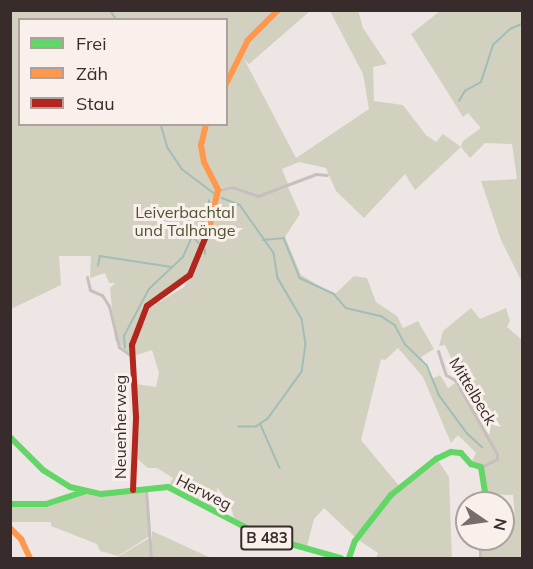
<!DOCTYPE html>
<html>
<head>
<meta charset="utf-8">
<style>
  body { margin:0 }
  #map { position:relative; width:533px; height:569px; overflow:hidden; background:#ede6e4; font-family:Mulish,sans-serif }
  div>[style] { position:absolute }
  .green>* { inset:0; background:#d2d1bf }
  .stream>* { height:1.5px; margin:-0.75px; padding:0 0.75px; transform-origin:0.75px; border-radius:0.75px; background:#a1bdb7 }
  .street>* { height:3px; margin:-1.5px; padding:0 1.5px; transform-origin:1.5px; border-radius:1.5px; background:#c6bfbd }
  .fast>* { height:6px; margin:-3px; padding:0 3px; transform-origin:3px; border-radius:3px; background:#63d668 }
  .slow>* { height:6px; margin:-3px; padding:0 3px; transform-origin:3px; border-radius:3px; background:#ff974d }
  .jam>* { height:6px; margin:-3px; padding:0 3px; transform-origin:3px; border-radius:3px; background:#b3261e }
  span { translate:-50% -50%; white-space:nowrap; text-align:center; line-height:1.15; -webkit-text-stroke:6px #f9f0ec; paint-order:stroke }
  .shield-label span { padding:2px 4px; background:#f9f0ec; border:2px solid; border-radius:4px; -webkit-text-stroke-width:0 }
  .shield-label { font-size:15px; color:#372c2b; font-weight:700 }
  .park-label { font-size:16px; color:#4e5331 }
  .street-label { font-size:16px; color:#372c2b }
  .frame { position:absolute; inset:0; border:12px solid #372c2b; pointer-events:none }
  .legend { position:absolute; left:18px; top:18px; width:210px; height:108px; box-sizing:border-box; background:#f9f0ec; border:2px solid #aba29f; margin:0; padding:8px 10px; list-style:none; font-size:18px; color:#372c2b }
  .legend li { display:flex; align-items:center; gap:12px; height:30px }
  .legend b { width:30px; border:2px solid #aba29f }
  .north { position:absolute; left:455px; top:491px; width:60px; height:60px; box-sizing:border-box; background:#f9f0ec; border:2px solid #aba29f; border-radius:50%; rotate:103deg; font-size:16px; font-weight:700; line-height:24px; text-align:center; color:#372c2b }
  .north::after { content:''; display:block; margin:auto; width:21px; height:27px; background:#776d6c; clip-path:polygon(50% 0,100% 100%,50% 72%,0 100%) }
</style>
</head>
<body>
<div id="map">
  <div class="green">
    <div style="clip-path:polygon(358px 10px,363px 28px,387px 64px,373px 67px,374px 101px,403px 105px,426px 135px,436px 142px,443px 134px,461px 147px,415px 190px,405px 174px,364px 218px,336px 191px,326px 168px,299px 162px,282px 169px,288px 184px,258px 196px,231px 186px,219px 188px,206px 166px,202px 141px,209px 125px,226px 124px,227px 88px,252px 39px,280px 11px,310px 11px,249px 64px,244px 59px,296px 158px,369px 109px,363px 74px,330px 11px)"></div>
    <div style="clip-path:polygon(11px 11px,276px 11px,246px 41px,227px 79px,226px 20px,20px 20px,20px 124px,205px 125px,199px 147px,217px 192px,231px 187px,258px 197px,288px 187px,300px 214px,285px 237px,301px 275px,334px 295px,354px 276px,367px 278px,376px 302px,397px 316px,403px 328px,418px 321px,434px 349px,421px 357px,432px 379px,440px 375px,448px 388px,455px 383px,490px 443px,454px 378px,459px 375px,445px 345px,439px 346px,443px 331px,471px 308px,480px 319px,506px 308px,510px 321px,507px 327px,522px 340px,522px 558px,481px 558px,481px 539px,503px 539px,503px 524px,515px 516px,513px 495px,488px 494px,480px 466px,471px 463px,476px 453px,458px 435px,451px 443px,423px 377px,398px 348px,385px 360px,381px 359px,361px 440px,400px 487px,437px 459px,449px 477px,452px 558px,376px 558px,378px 553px,357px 539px,324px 508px,314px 519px,307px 546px,262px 535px,236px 523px,229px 502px,217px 487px,216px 512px,168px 487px,173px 478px,157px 468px,148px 468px,135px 457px,136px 384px,156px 387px,159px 373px,152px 350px,134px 356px,134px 345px,150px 308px,184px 287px,198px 262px,177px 286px,146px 305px,130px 354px,115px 340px,110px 288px,115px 283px,109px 283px,105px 273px,90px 278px,91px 256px,59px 256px,61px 285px,11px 309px)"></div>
    <div style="clip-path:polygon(440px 11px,522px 11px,522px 282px,501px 240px,481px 181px,517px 179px,512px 144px,485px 143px,470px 158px,461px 147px,463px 141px,481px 128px,468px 113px,463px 117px,411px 34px)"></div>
    <div style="clip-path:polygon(145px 488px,151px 535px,118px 556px,100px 551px,97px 544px,51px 526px,51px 522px,11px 522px,10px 505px,46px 504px,85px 492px)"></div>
    <div style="clip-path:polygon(152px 531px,211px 558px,116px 558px,151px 537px,152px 549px)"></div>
  </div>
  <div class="stream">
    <div style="left:110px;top:10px;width:12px;rotate:55deg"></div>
    <div style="left:459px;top:101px;width:12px;rotate:-59deg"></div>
    <div style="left:465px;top:91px;width:18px;rotate:-29deg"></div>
    <div style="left:481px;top:82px;width:39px;rotate:-72deg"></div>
    <div style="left:493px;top:45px;width:23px;rotate:-43deg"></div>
    <div style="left:510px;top:29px;width:13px;rotate:-23deg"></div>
    <div style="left:161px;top:124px;width:25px;rotate:74deg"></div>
    <div style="left:168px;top:148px;width:25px;rotate:56deg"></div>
    <div style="left:182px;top:169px;width:41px;rotate:37.1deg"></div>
    <div style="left:222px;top:198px;width:19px;rotate:21deg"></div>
    <div style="left:240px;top:205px;width:59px;rotate:54.7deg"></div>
    <div style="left:274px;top:253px;width:25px;rotate:81deg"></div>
    <div style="left:278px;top:278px;width:48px;rotate:59.7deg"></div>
    <div style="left:302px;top:319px;width:25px;rotate:81deg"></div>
    <div style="left:306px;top:344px;width:28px;rotate:98deg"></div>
    <div style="left:302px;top:372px;width:58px;rotate:125.9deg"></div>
    <div style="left:268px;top:419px;width:14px;rotate:146deg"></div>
    <div style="left:256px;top:427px;width:17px;rotate:180deg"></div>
    <div style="left:193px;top:237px;width:10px;rotate:45deg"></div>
    <div style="left:263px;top:240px;width:21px;rotate:-5deg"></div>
    <div style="left:284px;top:238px;width:43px;rotate:68.2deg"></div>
    <div style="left:300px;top:278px;width:38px;rotate:25deg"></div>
    <div style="left:334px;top:294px;width:18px;rotate:49deg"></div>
    <div style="left:346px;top:308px;width:36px;rotate:13deg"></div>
    <div style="left:381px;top:316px;width:17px;rotate:33deg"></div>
    <div style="left:395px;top:325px;width:21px;rotate:62deg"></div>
    <div style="left:405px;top:344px;width:30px;rotate:44deg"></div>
    <div style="left:427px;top:365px;width:32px;rotate:68deg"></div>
    <div style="left:439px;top:395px;width:47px;rotate:53.6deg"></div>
    <div style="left:467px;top:433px;width:21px;rotate:43deg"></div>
    <div style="left:205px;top:254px;width:4px;rotate:-90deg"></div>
    <div style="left:98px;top:266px;width:10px;rotate:-79deg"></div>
    <div style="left:100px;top:256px;width:72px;rotate:8.8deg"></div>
    <div style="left:125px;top:348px;width:12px;rotate:-95deg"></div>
    <div style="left:124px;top:336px;width:53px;rotate:-62deg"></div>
    <div style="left:149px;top:289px;width:47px;rotate:-43.3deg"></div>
    <div style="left:183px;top:257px;width:30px;rotate:-66deg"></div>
    <div style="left:195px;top:230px;width:23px;rotate:-49deg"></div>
    <div style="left:210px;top:213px;width:12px;rotate:-95deg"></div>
    <div style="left:261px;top:425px;width:47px;rotate:66.2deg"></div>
  </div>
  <div class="street">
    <div style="left:218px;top:190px;width:14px;rotate:-12deg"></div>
    <div style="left:232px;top:187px;width:28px;rotate:19deg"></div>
    <div style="left:258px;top:196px;width:62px;rotate:-20.8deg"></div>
    <div style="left:316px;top:174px;width:11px;rotate:5deg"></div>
    <div style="left:87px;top:277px;width:13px;rotate:77deg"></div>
    <div style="left:90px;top:290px;width:13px;rotate:23deg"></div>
    <div style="left:102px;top:295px;width:13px;rotate:58deg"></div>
    <div style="left:109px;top:306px;width:42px;rotate:76.3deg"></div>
    <div style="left:119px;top:347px;width:16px;rotate:35deg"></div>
    <div style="left:438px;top:351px;width:25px;rotate:72deg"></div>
    <div style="left:446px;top:375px;width:10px;rotate:29deg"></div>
    <div style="left:455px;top:380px;width:85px;rotate:60.4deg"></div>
    <div style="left:497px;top:454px;width:5px;rotate:90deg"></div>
    <div style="left:497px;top:459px;width:18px;rotate:153deg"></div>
    <div style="left:146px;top:490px;width:68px;rotate:85.8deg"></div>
    <div style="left:480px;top:539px;width:19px;rotate:90deg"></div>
  </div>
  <div class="fast">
    <div style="left:10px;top:437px;width:47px;rotate:45deg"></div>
    <div style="left:43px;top:470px;width:32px;rotate:32deg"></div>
    <div style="left:70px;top:487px;width:32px;rotate:13deg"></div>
    <div style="left:101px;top:494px;width:67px;rotate:-6deg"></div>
    <div style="left:168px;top:487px;width:106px;rotate:27.5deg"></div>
    <div style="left:262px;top:536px;width:82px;rotate:15.6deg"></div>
    <div style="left:10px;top:504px;width:36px"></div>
    <div style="left:46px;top:504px;width:40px;rotate:-18deg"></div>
    <div style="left:349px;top:558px;width:18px;rotate:-71deg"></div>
    <div style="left:355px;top:541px;width:58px;rotate:-52deg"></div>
    <div style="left:391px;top:495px;width:58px;rotate:-38.7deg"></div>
    <div style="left:436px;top:459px;width:17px;rotate:-25deg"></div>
    <div style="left:451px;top:452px;width:10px;rotate:6deg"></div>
    <div style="left:461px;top:453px;width:15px;rotate:48deg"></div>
    <div style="left:471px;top:464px;width:10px;rotate:17deg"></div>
    <div style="left:481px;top:467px;width:36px;rotate:81deg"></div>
  </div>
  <div class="slow">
    <div style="left:226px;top:84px;width:49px;rotate:-63.4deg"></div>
    <div style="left:248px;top:40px;width:42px;rotate:-45deg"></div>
    <div style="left:206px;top:124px;width:22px;rotate:103deg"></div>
    <div style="left:201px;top:145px;width:17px;rotate:80deg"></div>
    <div style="left:204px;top:162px;width:31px;rotate:63deg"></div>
    <div style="left:218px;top:190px;width:40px;rotate:103deg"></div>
    <div style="left:10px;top:528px;width:16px;rotate:45deg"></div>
    <div style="left:21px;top:539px;width:21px;rotate:65deg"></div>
  </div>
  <div class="jam">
    <div style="left:133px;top:490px;width:73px;rotate:-87.6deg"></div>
    <div style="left:136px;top:417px;width:72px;rotate:-93.2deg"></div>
    <div style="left:132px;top:345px;width:42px;rotate:-69deg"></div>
    <div style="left:147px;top:306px;width:53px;rotate:-35.8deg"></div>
    <div style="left:190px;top:275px;width:50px;rotate:-67.6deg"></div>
  </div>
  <div class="shield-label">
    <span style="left:267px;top:538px">B 483</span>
  </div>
  <div class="park-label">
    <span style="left:185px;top:221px">Leiverbachtal<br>und Talhänge</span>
  </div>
  <div class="street-label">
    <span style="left:473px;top:391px;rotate:59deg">Mittelbeck</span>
    <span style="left:120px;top:427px;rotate:-90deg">Neuenherweg</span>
    <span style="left:204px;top:492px;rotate:27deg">Herweg</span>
  </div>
  <div class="frame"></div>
  <ul class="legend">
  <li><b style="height:8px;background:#63d668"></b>Frei</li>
  <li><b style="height:8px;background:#ff974d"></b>Zäh</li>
  <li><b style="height:8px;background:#b3261e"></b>Stau</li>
  </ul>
  <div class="north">N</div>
</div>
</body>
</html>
